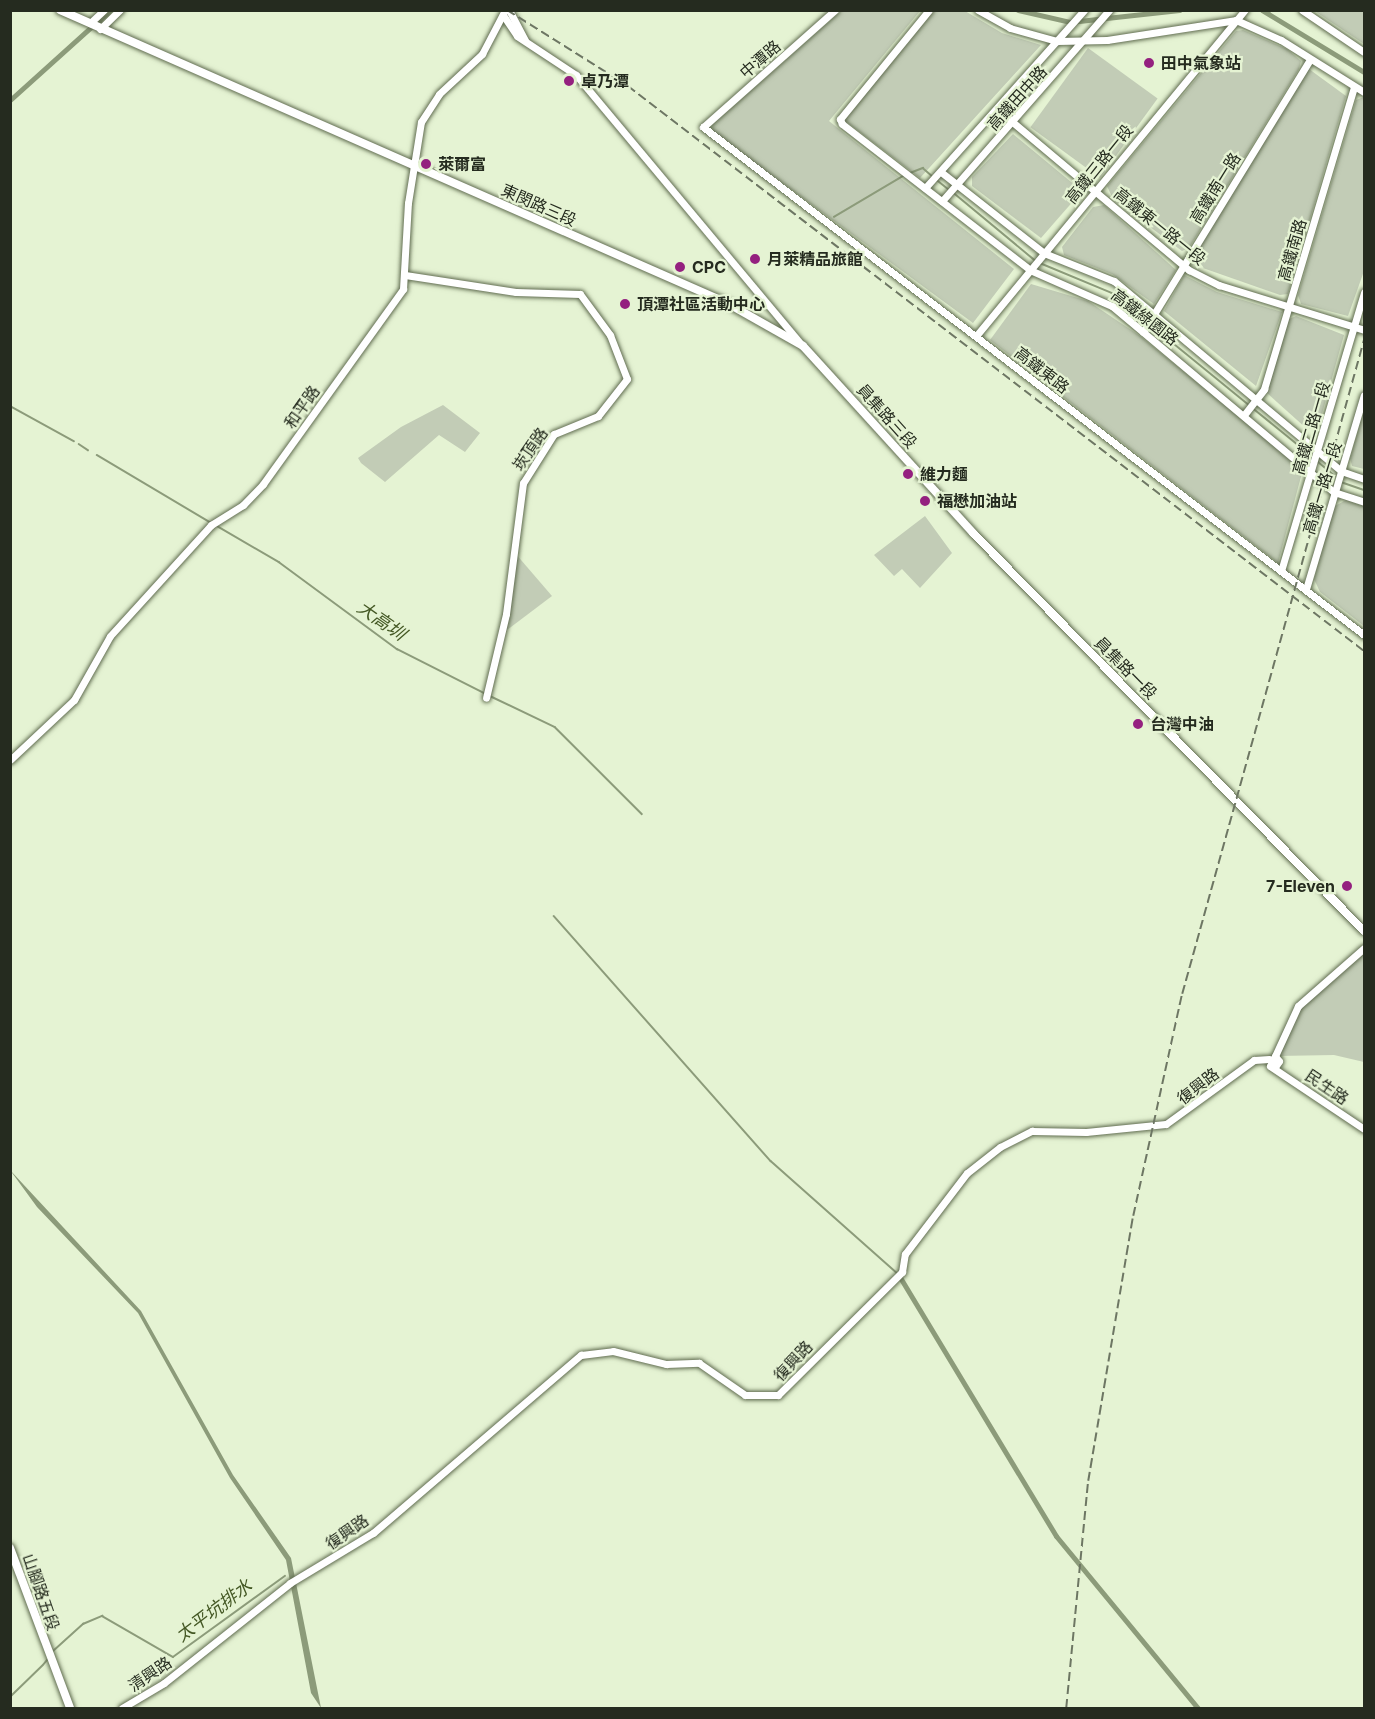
<!DOCTYPE html>
<html>
<head>
<meta charset="utf-8">
<style>
  body { margin:0 }
  #map { position:relative; width:1375px; height:1719px; overflow:hidden; background:#e5f3d3; font-family:Inter,"Noto Sans TC",sans-serif }
  div>[style] { position:absolute }
  .green>* { inset:0; background:#c2ccb6; transform-origin:0 0 }
  .water>* { inset:0; background:#8c9b7a }
  .stream>* { height:1.5px; margin:-0.75px; padding:0 0.75px; transform-origin:0.75px; border-radius:0.75px; background:#8c9b7a }
  .canal>* { height:5px; margin:-2.5px; padding:0 2.5px; transform-origin:2.5px; border-radius:2.5px; background:#8c9b7a }
  .roads { filter:drop-shadow(0 0 2px #606c50) drop-shadow(0 0 2px #606c50) }
  .minor>* { height:7px; margin:-3.5px; padding:0 3.5px; transform-origin:3.5px; border-radius:3.5px; background:#fff }
  .major>* { height:8px; margin:-4px; padding:0 4px; transform-origin:4px; border-radius:4px; background:#fff }
  .rail>* { height:1.5px; margin-top:-0.75px; transform-origin:0; background:repeating-linear-gradient(90deg,#6d7663 0 9px,transparent 0 13.5px) }
  .dots>* { width:16px; height:16px; translate:-50% -50%; box-sizing:border-box; border:3px solid #e5f3d3; border-radius:50% }
  span { translate:-50% -50%; white-space:nowrap; text-align:center; line-height:1.15; -webkit-text-stroke:4.5px #e5f3d3; paint-order:stroke }
  .street-label { font-size:16px; color:#252b1f }
  .poi-label { font-size:16px; color:#252b1f; font-weight:700 }
  .left { translate:0 -50%; text-align:left }
  .right { translate:-100% -50%; text-align:right }
  .water-label { font-size:18px; color:#445824; font-style:italic }
  .frame { position:absolute; inset:0; border:12px solid #252b1f; pointer-events:none }
</style>
</head>
<body>
<div id="map">
  <div class="green">
    <div style="clip-path:polygon(841px 11px,920px 11px,829px 121px,1014px 269px,973px 323px,713px 132px,712px 125px)"></div>
    <div style="clip-path:polygon(934px 11px,965px 11px,1002px 33px,1041px 45px,920px 178px,844px 120px)"></div>
    <div style="clip-path:polygon(1315px 11px,1364px 11px,1364px 44px,1328px 20px)"></div>
    <div style="clip-path:polygon(1243px 30px,1287px 49px,1301px 61px,1299px 69px,1189px 248px,1182px 251px,1113px 199px,1107px 186px,1236px 31px)"></div>
    <div style="left:1088px;top:48px;width:86px;height:98px;rotate:36deg"></div>
    <div style="clip-path:polygon(1309px 69px,1346px 96px,1288px 294px,1280px 295px,1200px 267px,1195px 254px)"></div>
    <div style="clip-path:polygon(1364px 97px,1364px 271px,1348px 316px,1301px 304px,1298px 295px,1356px 100px)"></div>
    <div style="clip-path:polygon(1013px 134px,1082px 191px,1041px 238px,972px 186px,972px 177px)"></div>
    <div style="clip-path:polygon(1104px 205px,1176px 270px,1154px 304px,1112px 274px,1064px 255px,1062px 247px,1093px 207px)"></div>
    <div style="clip-path:polygon(1184px 275px,1217px 292px,1282px 312px,1256px 386px,1164px 311px)"></div>
    <div style="clip-path:polygon(1031px 284px,1088px 301px,1140px 336px,1303px 469px,1278px 563px,990px 340px)"></div>
    <div style="clip-path:polygon(1296px 316px,1344px 335px,1318px 428px,1307px 429px,1267px 393px,1289px 319px)"></div>
    <div style="clip-path:polygon(443px 405px,480px 433px,465px 452px,439px 435px,385px 482px,361px 463px,358px 458px,401px 427px)"></div>
    <div style="clip-path:polygon(1364px 410px,1364px 469px,1352px 466px,1350px 458px)"></div>
    <div style="clip-path:polygon(1346px 500px,1364px 506px,1364px 626px,1320px 592px,1314px 579px,1333px 507px)"></div>
    <div style="clip-path:polygon(925px 516px,952px 553px,920px 588px,902px 569px,894px 576px,874px 555px)"></div>
    <div style="clip-path:polygon(515px 553px,552px 596px,507px 630px,506px 628px)"></div>
    <div style="clip-path:polygon(1364px 949px,1364px 1062px,1334px 1055px,1277px 1056px,1281px 1035px,1298px 1006px)"></div>
  </div>
  <div class="water">
    <div style="clip-path:polygon(10px 1170px,141px 1311px,233px 1475px,291px 1558px,321px 1708px,311px 1693px,286px 1560px,230px 1478px,138px 1313px,37px 1207px)"></div>
  </div>
  <div class="stream">
    <div style="left:910px;top:173px;width:14px;rotate:-21deg"></div>
    <div style="left:923px;top:168px;width:11px;rotate:41deg"></div>
    <div style="left:937px;top:180px;width:14px;rotate:39deg"></div>
    <div style="left:954px;top:193px;width:107px;rotate:39.7deg"></div>
    <div style="left:834px;top:217px;width:80px;rotate:-30.7deg"></div>
    <div style="left:1040px;top:263px;width:78px;rotate:22.6deg"></div>
    <div style="left:1112px;top:293px;width:43px;rotate:40.3deg"></div>
    <div style="left:1151px;top:325px;width:125px;rotate:39.2deg"></div>
    <div style="left:10px;top:406px;width:73px;rotate:28.7deg"></div>
    <div style="left:1254px;top:409px;width:76px;rotate:39.1deg"></div>
    <div style="left:79px;top:444px;width:11px;rotate:34deg"></div>
    <div style="left:97px;top:455px;width:131px;rotate:30.7deg"></div>
    <div style="left:1316px;top:460px;width:25px;rotate:40deg"></div>
    <div style="left:1341px;top:482px;width:24px;rotate:19deg"></div>
    <div style="left:217px;top:526px;width:72px;rotate:30.1deg"></div>
    <div style="left:279px;top:562px;width:147px;rotate:36.4deg"></div>
    <div style="left:397px;top:649px;width:97px;rotate:26.8deg"></div>
    <div style="left:488px;top:695px;width:74px;rotate:25.5deg"></div>
    <div style="left:555px;top:727px;width:123px;rotate:45deg"></div>
    <div style="left:554px;top:916px;width:327px;rotate:48.5deg"></div>
    <div style="left:771px;top:1161px;width:169px;rotate:41.6deg"></div>
    <div style="left:52px;top:1652px;width:42px;rotate:-42.1deg"></div>
    <div style="left:83px;top:1624px;width:21px;rotate:-23deg"></div>
    <div style="left:102px;top:1616px;width:82px;rotate:30deg"></div>
    <div style="left:173px;top:1657px;width:138px;rotate:-35.9deg"></div>
    <div style="left:43px;top:1665px;width:8px;rotate:-50deg"></div>
    <div style="left:10px;top:1697px;width:45px;rotate:-44.1deg"></div>
  </div>
  <div class="canal">
    <div style="left:1018px;top:10px;width:53px;rotate:13deg"></div>
    <div style="left:1070px;top:22px;width:110px;rotate:-6.3deg"></div>
    <div style="left:1262px;top:10px;width:119px;rotate:31.3deg"></div>
    <div style="left:10px;top:100px;width:135px;rotate:-42deg"></div>
    <div style="left:898px;top:1274px;width:306px;rotate:58.9deg"></div>
    <div style="left:1056px;top:1536px;width:223px;rotate:50.5deg"></div>
  </div>
  <div class="roads">
    <div class="minor">
      <div style="left:509px;top:10px;width:34px;rotate:62deg"></div>
      <div style="left:835px;top:10px;width:176px;rotate:138.4deg"></div>
      <div style="left:703px;top:127px;width:834px;rotate:37.54deg"></div>
      <div style="left:929px;top:10px;width:141px;rotate:129.2deg"></div>
      <div style="left:840px;top:119px;width:5px;rotate:68deg"></div>
      <div style="left:842px;top:124px;width:238px;rotate:37.8deg"></div>
      <div style="left:1030px;top:270px;width:90px;rotate:23.7deg"></div>
      <div style="left:1112px;top:306px;width:290px;rotate:40deg"></div>
      <div style="left:1334px;top:492px;width:32px;rotate:18deg"></div>
      <div style="left:978px;top:10px;width:37px;rotate:29deg"></div>
      <div style="left:1010px;top:28px;width:49px;rotate:15.5deg"></div>
      <div style="left:1057px;top:41px;width:50px;rotate:-1.1deg"></div>
      <div style="left:1107px;top:40px;width:131px;rotate:-8.8deg"></div>
      <div style="left:1236px;top:20px;width:49px;rotate:24deg"></div>
      <div style="left:1281px;top:40px;width:98px;rotate:32.1deg"></div>
      <div style="left:1302px;top:10px;width:75px;rotate:34.1deg"></div>
      <div style="left:503px;top:15px;width:25px;rotate:56deg"></div>
      <div style="left:517px;top:36px;width:71px;rotate:33.5deg"></div>
      <div style="left:576px;top:75px;width:351px;rotate:50.1deg"></div>
      <div style="left:90px;top:23px;width:19px;rotate:-43deg"></div>
      <div style="left:100px;top:29px;width:28px;rotate:-44deg"></div>
      <div style="left:997px;top:109px;width:251px;rotate:40deg"></div>
      <div style="left:1189px;top:270px;width:34px;rotate:27deg"></div>
      <div style="left:1219px;top:285px;width:152px;rotate:17.2deg"></div>
      <div style="left:941px;top:172px;width:131px;rotate:38.2deg"></div>
      <div style="left:1044px;top:253px;width:75px;rotate:21.8deg"></div>
      <div style="left:1114px;top:281px;width:296px;rotate:39.9deg"></div>
      <div style="left:1341px;top:471px;width:24px;rotate:19deg"></div>
      <div style="left:925px;top:188px;width:239px;rotate:-48.2deg"></div>
      <div style="left:942px;top:201px;width:254px;rotate:-48.8deg"></div>
      <div style="left:405px;top:275px;width:112px;rotate:8.7deg"></div>
      <div style="left:516px;top:292px;width:64px;rotate:1.8deg"></div>
      <div style="left:580px;top:294px;width:51px;rotate:53.8deg"></div>
      <div style="left:610px;top:335px;width:47px;rotate:68.9deg"></div>
      <div style="left:627px;top:379px;width:47px;rotate:128.1deg"></div>
      <div style="left:598px;top:416px;width:48px;rotate:157.8deg"></div>
      <div style="left:554px;top:434px;width:58px;rotate:122.3deg"></div>
      <div style="left:523px;top:483px;width:132px;rotate:97.4deg"></div>
      <div style="left:506px;top:614px;width:86px;rotate:103.4deg"></div>
      <div style="left:1143px;top:332px;width:320px;rotate:-58.5deg"></div>
      <div style="left:976px;top:336px;width:423px;rotate:-50.5deg"></div>
      <div style="left:1244px;top:415px;width:33px;rotate:-52deg"></div>
      <div style="left:1264px;top:389px;width:314px;rotate:-73.4deg"></div>
      <div style="left:1281px;top:571px;width:291px;rotate:-73.4deg"></div>
      <div style="left:1306px;top:589px;width:202px;rotate:-73.4deg"></div>
      <div style="left:10px;top:760px;width:88px;rotate:-43.2deg"></div>
      <div style="left:74px;top:700px;width:73px;rotate:-60.6deg"></div>
      <div style="left:110px;top:636px;width:150px;rotate:-47.7deg"></div>
      <div style="left:211px;top:525px;width:38px;rotate:-32deg"></div>
      <div style="left:243px;top:505px;width:29px;rotate:-46deg"></div>
      <div style="left:263px;top:484px;width:240px;rotate:-54.3deg"></div>
      <div style="left:403px;top:289px;width:86px;rotate:-86.7deg"></div>
      <div style="left:408px;top:203px;width:82px;rotate:-80.9deg"></div>
      <div style="left:421px;top:122px;width:33px;rotate:-57deg"></div>
      <div style="left:439px;top:94px;width:59px;rotate:-42.9deg"></div>
      <div style="left:482px;top:54px;width:50px;rotate:-62.4deg"></div>
      <div style="left:1275px;top:1056px;width:55px;rotate:-65.3deg"></div>
      <div style="left:1298px;top:1006px;width:88px;rotate:-41.3deg"></div>
      <div style="left:1275px;top:1067px;width:7px;rotate:-56deg"></div>
      <div style="left:1279px;top:1061px;width:6px;rotate:-129deg"></div>
      <div style="left:1275px;top:1056px;width:11px;rotate:117deg"></div>
      <div style="left:1270px;top:1066px;width:113px;rotate:33.8deg"></div>
      <div style="left:122px;top:1708px;width:49px;rotate:-30.8deg"></div>
      <div style="left:164px;top:1683px;width:161px;rotate:-38.4deg"></div>
      <div style="left:290px;top:1583px;width:97px;rotate:-31.1deg"></div>
      <div style="left:373px;top:1533px;width:274px;rotate:-40.6deg"></div>
      <div style="left:581px;top:1355px;width:32px;rotate:-7deg"></div>
      <div style="left:613px;top:1351px;width:55px;rotate:13.8deg"></div>
      <div style="left:666px;top:1364px;width:33px;rotate:-2deg"></div>
      <div style="left:699px;top:1363px;width:56px;rotate:34.8deg"></div>
      <div style="left:745px;top:1395px;width:33px"></div>
      <div style="left:778px;top:1395px;width:175px;rotate:-44.8deg"></div>
      <div style="left:902px;top:1272px;width:18px;rotate:-81deg"></div>
      <div style="left:905px;top:1254px;width:102px;rotate:-52.6deg"></div>
      <div style="left:967px;top:1173px;width:42px;rotate:-38.2deg"></div>
      <div style="left:1000px;top:1147px;width:36px;rotate:-27deg"></div>
      <div style="left:1032px;top:1131px;width:54px;rotate:1.1deg"></div>
      <div style="left:1086px;top:1132px;width:80px;rotate:-5.7deg"></div>
      <div style="left:1166px;top:1124px;width:109px;rotate:-36deg"></div>
      <div style="left:1254px;top:1060px;width:15px;rotate:-4deg"></div>
    </div>
    <div class="major">
      <div style="left:60px;top:10px;width:729px;rotate:23.71deg"></div>
      <div style="left:727px;top:303px;width:87px;rotate:29.5deg"></div>
      <div style="left:803px;top:346px;width:253px;rotate:47.7deg"></div>
      <div style="left:973px;top:533px;width:558px;rotate:45.51deg"></div>
      <div style="left:10px;top:1548px;width:171px;rotate:69.4deg"></div>
    </div>
  </div>
  <div class="rail">
    <div style="left:507px;top:10px;width:143px;rotate:32.1deg"></div>
    <div style="left:628px;top:86px;width:928px;rotate:37.51deg"></div>
    <div style="left:1066px;top:1708px;width:228px;rotate:-84.5deg"></div>
    <div style="left:1088px;top:1481px;width:269px;rotate:-80.4deg"></div>
    <div style="left:1133px;top:1216px;width:227px;rotate:-77.6deg"></div>
    <div style="left:1182px;top:994px;width:680px;rotate:-74.47deg"></div>
  </div>
  <div class="dots">
    <div style="left:1149px;top:63px;background:#94207f"></div>
    <div style="left:569px;top:81px;background:#94207f"></div>
    <div style="left:426px;top:164px;background:#94207f"></div>
    <div style="left:755px;top:259px;background:#94207f"></div>
    <div style="left:680px;top:267px;background:#94207f"></div>
    <div style="left:625px;top:304px;background:#94207f"></div>
    <div style="left:908px;top:474px;background:#94207f"></div>
    <div style="left:925px;top:501px;background:#94207f"></div>
    <div style="left:1138px;top:724px;background:#94207f"></div>
    <div style="left:1347px;top:886px;background:#94207f"></div>
  </div>
  <div class="street-label">
    <span style="left:760px;top:59px;rotate:-41deg">中潭路</span>
    <span style="left:1017px;top:98px;rotate:-48deg">高鐵田中路</span>
    <span style="left:1099px;top:164px;rotate:-51deg">高鐵三路一段</span>
    <span style="left:1215px;top:188px;rotate:-58deg">高鐵南一路</span>
    <span style="left:539px;top:205px;rotate:24deg">東閔路三段</span>
    <span style="left:1160px;top:226px;rotate:39deg">高鐵東一路一段</span>
    <span style="left:1292px;top:250px;rotate:-74deg">高鐵南路</span>
    <span style="left:1145px;top:317px;rotate:38deg">高鐵綠園路</span>
    <span style="left:1042px;top:370px;rotate:38deg">高鐵東路</span>
    <span style="left:302px;top:407px;rotate:-55deg">和平路</span>
    <span style="left:887px;top:416px;rotate:48deg">員集路三段</span>
    <span style="left:1311px;top:428px;rotate:-74deg">高鐵二路一段</span>
    <span style="left:530px;top:449px;rotate:-55deg">崁頂路</span>
    <span style="left:1322px;top:488px;rotate:-73deg">高鐵一路一段</span>
    <span style="left:1126px;top:668px;rotate:45deg">員集路一段</span>
    <span style="left:1198px;top:1086px;rotate:-38deg">復興路</span>
    <span style="left:1327px;top:1087px;rotate:34deg">民生路</span>
    <span style="left:793px;top:1361px;rotate:-47deg">復興路</span>
    <span style="left:347px;top:1532px;rotate:-35deg">復興路</span>
    <span style="left:41px;top:1592px;rotate:71deg">山腳路五段</span>
    <span style="left:150px;top:1674px;rotate:-34deg">清興路</span>
  </div>
  <div class="poi-label">
    <span class="left" style="left:1161px;top:63px">田中氣象站</span>
    <span class="left" style="left:581px;top:81px">卓乃潭</span>
    <span class="left" style="left:438px;top:164px">萊爾富</span>
    <span class="left" style="left:767px;top:259px">月萊精品旅館</span>
    <span class="left" style="left:692px;top:267px">CPC</span>
    <span class="left" style="left:637px;top:304px">頂潭社區活動中心</span>
    <span class="left" style="left:920px;top:474px">維力麵</span>
    <span class="left" style="left:937px;top:501px">福懋加油站</span>
    <span class="left" style="left:1150px;top:724px">台灣中油</span>
    <span class="right" style="left:1335px;top:886px">7-Eleven</span>
  </div>
  <div class="water-label">
    <span style="left:381px;top:621px;rotate:35deg">大高圳</span>
    <span style="left:214px;top:1611px;rotate:-37deg">太平坑排水</span>
  </div>
  <div class="frame"></div>
</div>
</body>
</html>
